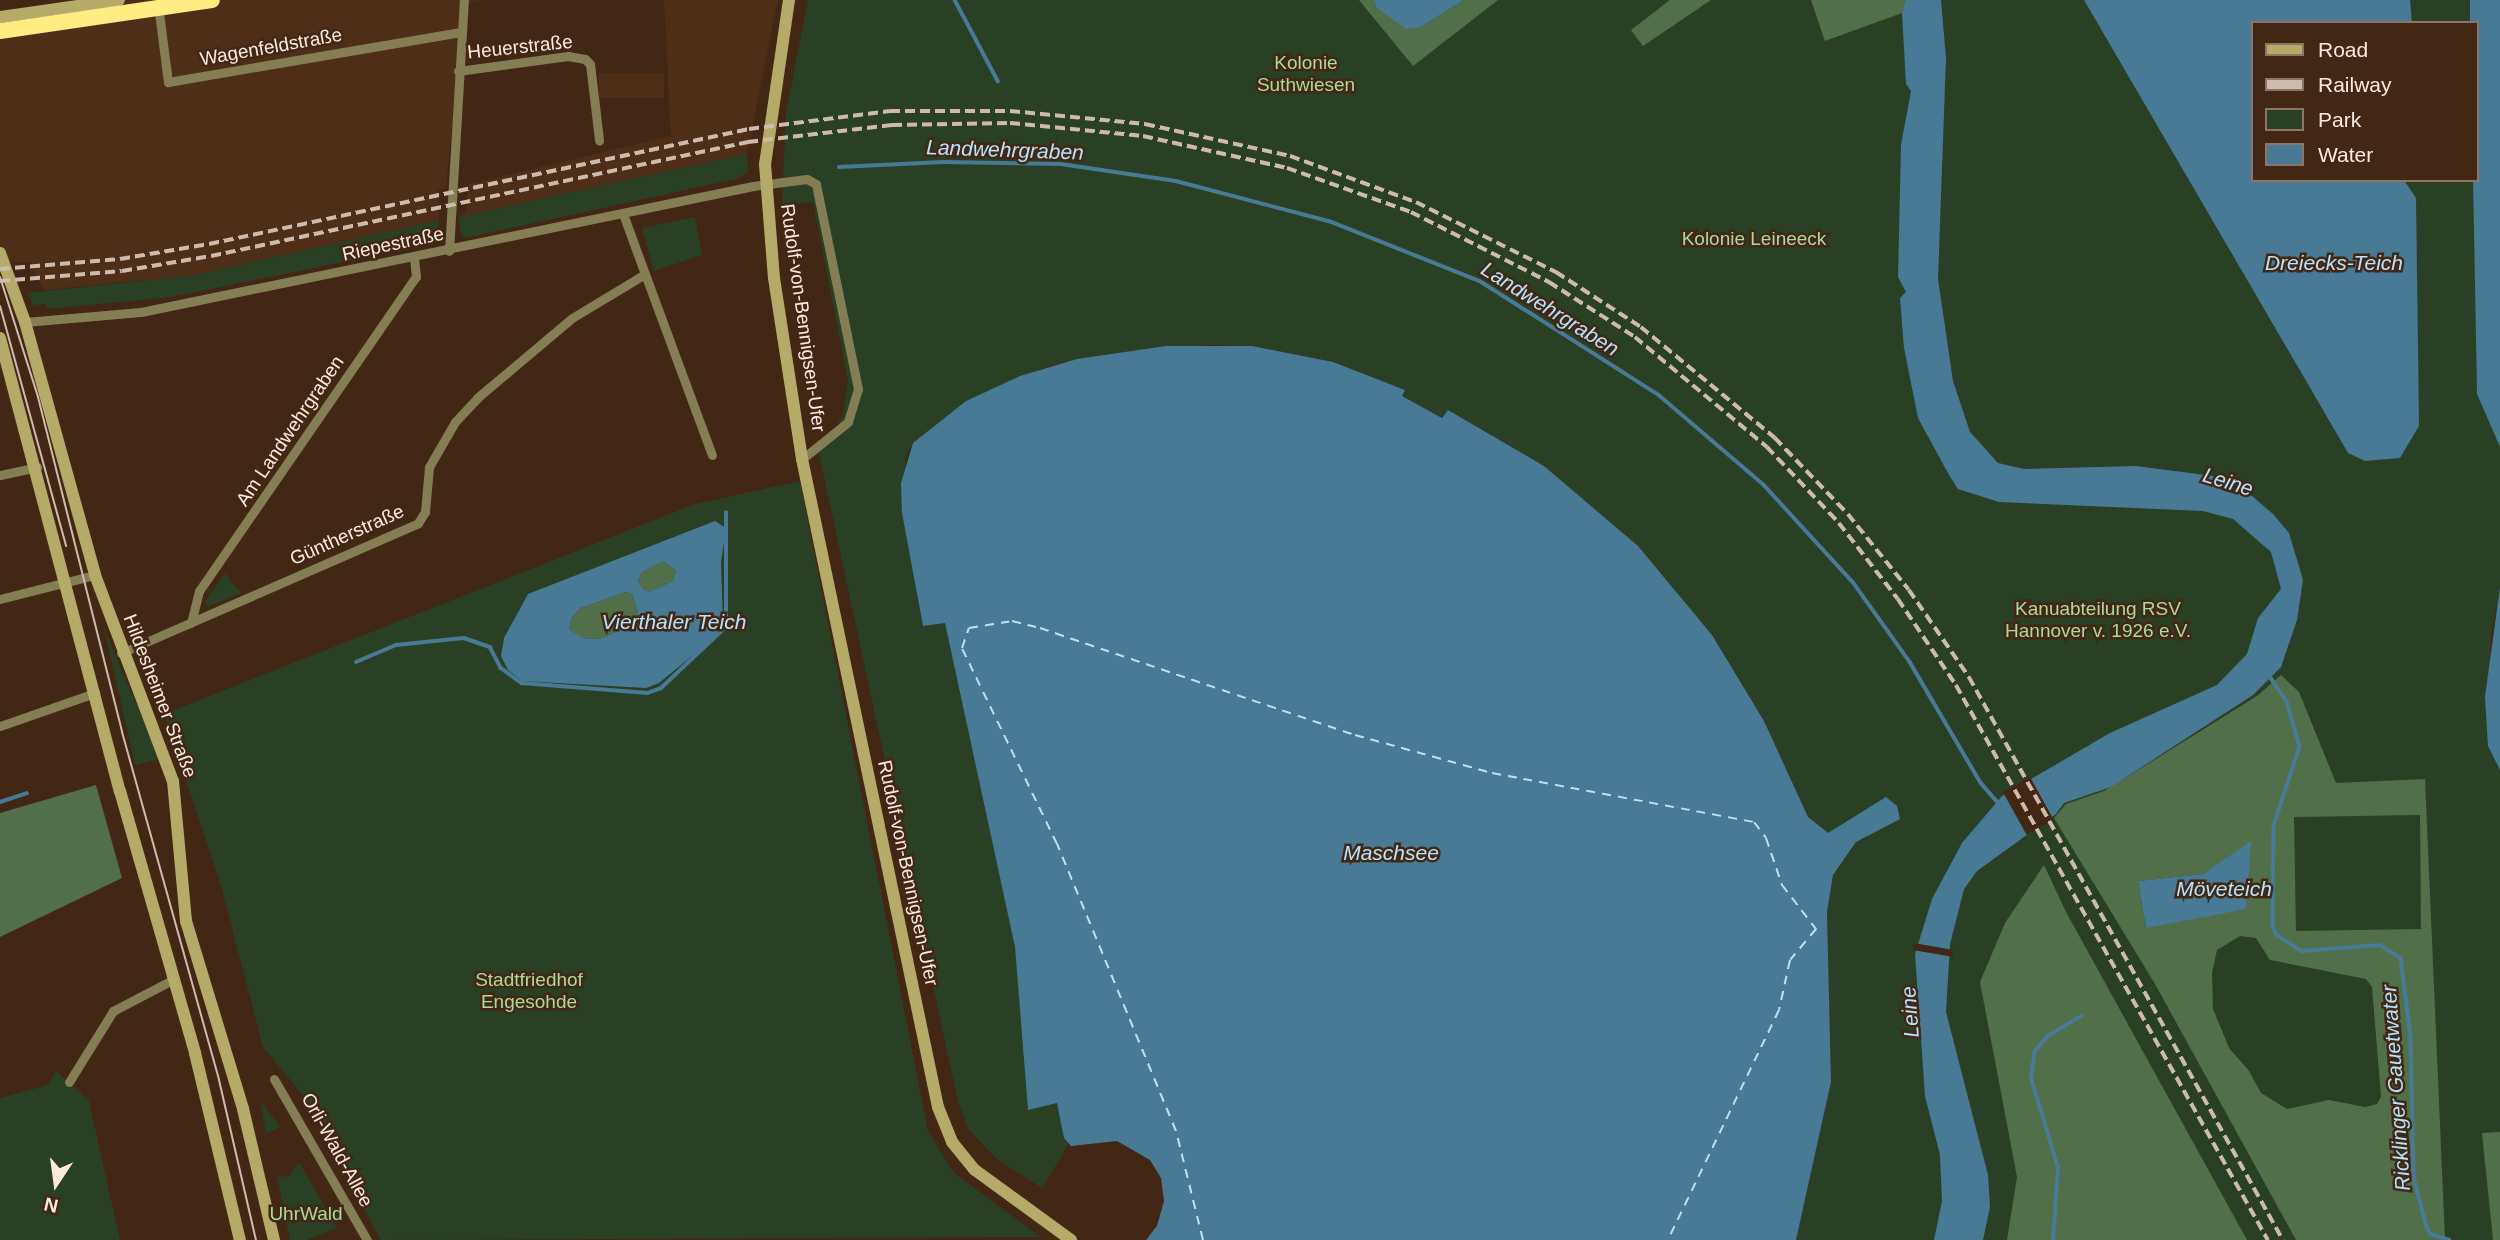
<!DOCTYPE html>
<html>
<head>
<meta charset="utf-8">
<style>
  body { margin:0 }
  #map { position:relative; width:2500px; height:1240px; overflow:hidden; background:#422715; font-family:Helvetica,sans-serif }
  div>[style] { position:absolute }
  .built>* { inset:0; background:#4f2e18; transform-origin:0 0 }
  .green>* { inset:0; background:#2a4024; transform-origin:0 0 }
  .forest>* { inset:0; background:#516f49 }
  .water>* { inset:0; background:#487a96 }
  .pier>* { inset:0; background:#422715; transform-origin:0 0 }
  .stream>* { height:3.5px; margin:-1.75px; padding:0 1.75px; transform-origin:1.75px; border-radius:1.75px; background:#487a96 }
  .ferry>* { height:2px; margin-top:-1px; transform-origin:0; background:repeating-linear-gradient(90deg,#b6e3fe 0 9px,transparent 0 16px) }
  .street>* { height:9px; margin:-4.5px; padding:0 4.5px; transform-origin:4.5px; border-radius:4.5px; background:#857e55 }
  .secondary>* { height:12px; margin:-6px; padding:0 6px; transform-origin:6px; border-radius:6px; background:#b6aa68 }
  .tram>* { height:2px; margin:-1px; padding:0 1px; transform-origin:1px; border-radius:1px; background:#cfbbae }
  .rail>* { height:3.5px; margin-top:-1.75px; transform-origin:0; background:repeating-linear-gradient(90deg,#cfbbae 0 10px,transparent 0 15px) }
  .highway-bridge>* { height:16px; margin:-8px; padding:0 8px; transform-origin:8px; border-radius:8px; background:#ffec82 }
  span { translate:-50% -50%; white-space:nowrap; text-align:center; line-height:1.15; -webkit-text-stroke:5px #422715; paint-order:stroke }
  .street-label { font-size:19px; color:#fceadf }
  .park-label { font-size:19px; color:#aadb9d }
  .water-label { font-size:21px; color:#b6e3fe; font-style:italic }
  .legend { position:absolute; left:2251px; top:21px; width:228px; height:161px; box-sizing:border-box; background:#422715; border:2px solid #8c7566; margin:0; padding:9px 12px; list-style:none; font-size:21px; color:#fceadf }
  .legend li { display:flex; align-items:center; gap:14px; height:35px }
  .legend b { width:35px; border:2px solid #8c7566 }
  .north { position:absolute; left:21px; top:1149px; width:70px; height:70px; -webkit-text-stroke:5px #422715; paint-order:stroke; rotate:193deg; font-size:19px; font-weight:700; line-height:28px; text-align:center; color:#fceadf }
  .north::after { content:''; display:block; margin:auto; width:24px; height:32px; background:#fceadf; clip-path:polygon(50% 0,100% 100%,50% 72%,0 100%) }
</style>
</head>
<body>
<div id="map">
  <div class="built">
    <div style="clip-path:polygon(119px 0,480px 0,464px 3px,446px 188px,438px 190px,439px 220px,195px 275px,43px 290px,31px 262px,3px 262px,0 253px,0 17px)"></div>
    <div style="clip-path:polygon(664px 0,778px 0,747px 154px,459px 217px,466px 212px,469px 184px,671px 136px)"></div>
    <div style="left:664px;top:73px;width:25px;height:65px;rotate:90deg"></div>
  </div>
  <div class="green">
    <div style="clip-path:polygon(808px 0,2084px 0,2348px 453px,2365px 461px,2416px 198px,2404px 180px,2473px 180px,2477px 394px,2500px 447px,2500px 587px,2491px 637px,2488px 746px,2500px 770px,2500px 1240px,1796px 1240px,1831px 1082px,1827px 911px,1833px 875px,1856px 842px,1867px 837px,1856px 818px,1828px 834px,1808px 817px,1764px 721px,1712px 635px,1638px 546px,1544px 466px,1448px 410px,1442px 418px,1402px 396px,1404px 390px,1333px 362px,1252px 346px,1209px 345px,1077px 359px,1046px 367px,966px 401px,913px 443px,906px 456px,902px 513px,923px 626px,945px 622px,1015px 947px,1028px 1109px,1057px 1103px,1068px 1145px,1042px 1188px,998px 1160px,969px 1130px,958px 1102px,817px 444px,836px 428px,843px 415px,848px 380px,813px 202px,782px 205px,786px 113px)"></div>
    <div style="left:2410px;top:0;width:60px;height:23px"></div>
    <div style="clip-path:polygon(747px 154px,748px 172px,736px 179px,465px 238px,460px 232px,459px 217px)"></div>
    <div style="clip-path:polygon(695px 217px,702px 255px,654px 271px,642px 228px)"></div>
    <div style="clip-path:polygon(439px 220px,438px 233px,422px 246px,171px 297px,47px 309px,45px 304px,33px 305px,28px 293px,195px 275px)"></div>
    <div style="clip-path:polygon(800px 481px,928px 1131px,954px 1173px,1041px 1237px,381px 1240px,301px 1093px,263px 1047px,222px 889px,164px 714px,695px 504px)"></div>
    <div style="clip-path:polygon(225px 573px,241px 593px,208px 607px,205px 602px)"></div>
    <div style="clip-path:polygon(104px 628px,124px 676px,162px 758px,135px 765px)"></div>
    <div style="clip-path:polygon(56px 1071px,89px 1101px,120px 1240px,0 1240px,0 1098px,48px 1085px)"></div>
    <div style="clip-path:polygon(260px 1101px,281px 1127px,266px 1133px)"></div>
    <div style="clip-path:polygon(299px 1162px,337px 1228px,307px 1240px,290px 1240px,277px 1177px,289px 1176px)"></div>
  </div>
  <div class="forest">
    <div style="clip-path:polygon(1359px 0,1374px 0,1376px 7px,1421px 27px,1464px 0,1498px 0,1413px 66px)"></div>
    <div style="clip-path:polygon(1670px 0,1711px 0,1643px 46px,1631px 30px)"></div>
    <div style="clip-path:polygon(1811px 0,1906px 0,1906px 2px,1902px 13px,1825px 41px)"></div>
    <div style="clip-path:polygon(664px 561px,676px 571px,673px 581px,649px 592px,643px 589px,638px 581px,642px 572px)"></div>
    <div style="clip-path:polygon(626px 592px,632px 594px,638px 612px,630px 626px,599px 639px,581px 638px,569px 629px,572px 617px,581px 608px)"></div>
    <div style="clip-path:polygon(evenodd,2281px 675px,2299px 692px,2336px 783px,2425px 779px,2445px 1240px,2296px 1240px,2155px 984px,2054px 818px,2066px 804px,2104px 791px,2257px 696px,2281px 675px,2420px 815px,2421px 929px,2296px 931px,2294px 817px,2420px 815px,2281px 675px,2251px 842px,2146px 928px,2138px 881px,2203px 874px,2251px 842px,2281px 675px,2240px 936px,2256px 938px,2270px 960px,2366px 979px,2372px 987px,2381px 1097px,2377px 1104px,2365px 1107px,2329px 1100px,2287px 1109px,2261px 1093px,2249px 1071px,2229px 1048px,2213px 1009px,2212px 973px,2217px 950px,2240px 936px)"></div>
    <div style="clip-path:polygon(96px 785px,122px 878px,0 937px,0 813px)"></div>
    <div style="clip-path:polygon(2044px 865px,2066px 912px,2247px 1240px,2007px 1240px,2017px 1177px,1980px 982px,2005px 923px)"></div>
    <div style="clip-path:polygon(2500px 1132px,2500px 1240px,2493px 1240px,2482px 1133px)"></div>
  </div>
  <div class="water">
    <div style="clip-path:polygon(1374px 0,1464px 0,1421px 27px,1406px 29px,1376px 7px)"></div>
    <div style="clip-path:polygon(1906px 0,1941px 0,1946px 58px,1938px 279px,1953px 381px,1970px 432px,1998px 463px,2024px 469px,2136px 466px,2213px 476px,2245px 490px,2273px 514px,2289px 533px,2303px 580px,2297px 620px,2281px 667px,2253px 695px,2111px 787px,2064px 803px,2056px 814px,1977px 871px,1964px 889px,1950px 944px,1946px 1012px,1988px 1175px,1990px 1207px,1983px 1240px,1934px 1240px,1942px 1201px,1940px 1155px,1925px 1096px,1915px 954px,1932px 899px,1962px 843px,2002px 796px,2110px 733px,2217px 685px,2247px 654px,2258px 618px,2281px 589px,2271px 552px,2233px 519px,2203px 511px,1999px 502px,1958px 489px,1949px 475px,1918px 418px,1904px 348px,1900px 298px,1906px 292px,1898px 277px,1901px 145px,1911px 91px,1906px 84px,1902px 13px)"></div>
    <div style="clip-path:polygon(2084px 0,2410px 0,2412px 23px,2253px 23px,2253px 180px,2404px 180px,2416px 198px,2419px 426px,2400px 458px,2365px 461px,2348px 453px)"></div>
    <div style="clip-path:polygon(2470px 0,2500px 0,2500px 447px,2477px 394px,2473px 180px,2477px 180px,2477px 23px,2470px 23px)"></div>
    <div style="clip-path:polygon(1166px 346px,1252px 346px,1333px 362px,1405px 390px,1402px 396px,1442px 418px,1448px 410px,1544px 466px,1638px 546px,1712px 635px,1764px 721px,1808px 817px,1828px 833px,1886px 797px,1897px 806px,1900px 819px,1856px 842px,1833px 875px,1827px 912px,1831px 1082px,1796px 1240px,1146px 1240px,1157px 1226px,1164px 1201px,1161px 1178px,1150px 1160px,1117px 1141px,1071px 1146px,1064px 1138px,1057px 1103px,1028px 1110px,1015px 947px,945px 623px,923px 626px,902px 513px,901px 483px,913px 443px,966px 401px,1020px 376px,1077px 359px)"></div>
    <div style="clip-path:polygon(evenodd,715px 521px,726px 528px,721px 562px,723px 625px,714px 638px,659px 683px,646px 688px,522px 681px,508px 670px,501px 656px,504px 638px,528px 594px,715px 521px,664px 561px,676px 571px,673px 581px,649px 592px,643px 589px,638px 581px,642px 572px,664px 561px,715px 521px,626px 592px,632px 594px,638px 612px,630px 626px,599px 639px,582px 638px,569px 629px,572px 617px,581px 608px,626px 592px)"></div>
    <div style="clip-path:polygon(2500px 587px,2500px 770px,2488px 746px,2485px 697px)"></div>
    <div style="clip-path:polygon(2251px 841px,2246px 909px,2146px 928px,2138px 881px,2203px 874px)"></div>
  </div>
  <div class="pier">
    <div style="left:2030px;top:777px;width:49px;height:31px;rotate:61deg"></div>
    <div style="left:1914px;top:943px;width:40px;height:7px;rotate:10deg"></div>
  </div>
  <div class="stream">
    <div style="left:955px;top:0;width:92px;rotate:62deg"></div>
    <div style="left:839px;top:167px;width:104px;rotate:-2.8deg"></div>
    <div style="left:943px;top:162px;width:118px;rotate:1deg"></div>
    <div style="left:1061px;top:164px;width:116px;rotate:8.4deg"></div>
    <div style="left:1176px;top:181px;width:158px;rotate:14.7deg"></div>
    <div style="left:1329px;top:221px;width:162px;rotate:21.7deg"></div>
    <div style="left:1480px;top:281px;width:212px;rotate:32.5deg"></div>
    <div style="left:1659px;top:395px;width:138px;rotate:40.6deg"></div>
    <div style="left:1764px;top:485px;width:132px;rotate:47.5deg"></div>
    <div style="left:1853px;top:582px;width:98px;rotate:54.5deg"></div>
    <div style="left:1910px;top:662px;width:140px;rotate:59.6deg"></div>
    <div style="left:1981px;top:783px;width:29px;rotate:49deg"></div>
    <div style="left:356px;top:662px;width:43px;rotate:-23deg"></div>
    <div style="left:396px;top:645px;width:68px;rotate:-5.9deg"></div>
    <div style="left:464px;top:638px;width:28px;rotate:19deg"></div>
    <div style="left:490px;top:647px;width:24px;rotate:62deg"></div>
    <div style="left:501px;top:668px;width:26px;rotate:36deg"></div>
    <div style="left:522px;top:683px;width:126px;rotate:4.5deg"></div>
    <div style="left:648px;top:693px;width:14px;rotate:-21deg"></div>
    <div style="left:661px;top:688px;width:89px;rotate:-43.2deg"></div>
    <div style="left:726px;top:627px;width:114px;rotate:-90deg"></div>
    <div style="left:2269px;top:675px;width:32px;rotate:56deg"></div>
    <div style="left:2287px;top:702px;width:47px;rotate:73.9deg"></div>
    <div style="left:2300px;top:747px;width:83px;rotate:108.2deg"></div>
    <div style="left:2274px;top:826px;width:100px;rotate:90.6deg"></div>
    <div style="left:2273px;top:926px;width:10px;rotate:66deg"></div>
    <div style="left:2277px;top:935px;width:30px;rotate:33deg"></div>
    <div style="left:2302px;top:951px;width:78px;rotate:-4.4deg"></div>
    <div style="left:2380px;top:945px;width:25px;rotate:32deg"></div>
    <div style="left:2401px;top:958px;width:80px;rotate:82.8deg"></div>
    <div style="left:2411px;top:1037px;width:141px;rotate:88.8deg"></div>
    <div style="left:2414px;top:1178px;width:51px;rotate:75.1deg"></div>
    <div style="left:2427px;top:1227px;width:8px;rotate:60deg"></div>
    <div style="left:2431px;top:1234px;width:19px;rotate:18deg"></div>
    <div style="left:0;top:802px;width:28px;rotate:-18deg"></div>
    <div style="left:2053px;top:1240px;width:72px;rotate:-86deg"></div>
    <div style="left:2058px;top:1168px;width:94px;rotate:-106.7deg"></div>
    <div style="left:2031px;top:1078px;width:27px;rotate:-82deg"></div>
    <div style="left:2035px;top:1051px;width:20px;rotate:-49deg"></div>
    <div style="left:2048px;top:1036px;width:39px;rotate:-31deg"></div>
  </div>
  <div class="ferry">
    <div style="left:1203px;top:1240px;width:112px;rotate:-103.9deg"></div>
    <div style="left:1176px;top:1131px;width:311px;rotate:-112.5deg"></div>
    <div style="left:1057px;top:844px;width:218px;rotate:-115.9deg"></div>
    <div style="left:962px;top:648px;width:21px;rotate:-71deg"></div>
    <div style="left:969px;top:628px;width:44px;rotate:-9.2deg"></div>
    <div style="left:1012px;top:621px;width:29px;rotate:14deg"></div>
    <div style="left:1040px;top:628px;width:333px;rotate:18.8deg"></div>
    <div style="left:1355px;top:735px;width:142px;rotate:15.5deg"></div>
    <div style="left:1492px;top:773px;width:267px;rotate:10.6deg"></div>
    <div style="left:1754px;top:822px;width:20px;rotate:53deg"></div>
    <div style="left:1766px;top:838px;width:50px;rotate:71.2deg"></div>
    <div style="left:1782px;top:885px;width:56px;rotate:52.3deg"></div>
    <div style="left:1816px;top:929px;width:40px;rotate:130deg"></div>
    <div style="left:1790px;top:960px;width:51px;rotate:102.4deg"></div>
    <div style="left:1779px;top:1010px;width:255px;rotate:115.8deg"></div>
  </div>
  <div class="street">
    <div style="left:158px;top:5px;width:78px;rotate:82.6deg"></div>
    <div style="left:168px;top:82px;width:297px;rotate:-9.7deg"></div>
    <div style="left:458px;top:71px;width:111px;rotate:-7.8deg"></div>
    <div style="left:568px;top:56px;width:17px;rotate:10deg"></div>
    <div style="left:585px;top:59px;width:7px;rotate:45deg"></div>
    <div style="left:590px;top:64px;width:77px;rotate:83.2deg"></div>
    <div style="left:449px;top:251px;width:251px;rotate:-86.6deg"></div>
    <div style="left:645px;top:274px;width:193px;rotate:69.7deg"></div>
    <div style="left:25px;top:322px;width:116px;rotate:-4.9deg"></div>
    <div style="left:141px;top:312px;width:625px;rotate:-11.63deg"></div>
    <div style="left:753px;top:186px;width:54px;rotate:-7.4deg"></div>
    <div style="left:807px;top:179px;width:10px;rotate:29deg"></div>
    <div style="left:816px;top:184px;width:10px;rotate:79deg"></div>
    <div style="left:818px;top:194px;width:199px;rotate:78.4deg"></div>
    <div style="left:858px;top:389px;width:34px;rotate:107deg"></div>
    <div style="left:848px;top:422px;width:59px;rotate:141.2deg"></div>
    <div style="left:0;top:475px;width:38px;rotate:-12deg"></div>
    <div style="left:0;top:599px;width:98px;rotate:-14.2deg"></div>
    <div style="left:191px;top:623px;width:33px;rotate:-76deg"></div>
    <div style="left:199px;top:591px;width:382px;rotate:-55.4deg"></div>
    <div style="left:416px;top:277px;width:19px;rotate:-96deg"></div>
    <div style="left:121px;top:653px;width:324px;rotate:-23.6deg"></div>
    <div style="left:418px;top:523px;width:13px;rotate:-58deg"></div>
    <div style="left:425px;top:512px;width:45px;rotate:-84.9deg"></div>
    <div style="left:429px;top:467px;width:52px;rotate:-60deg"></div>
    <div style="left:455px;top:422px;width:33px;rotate:-47deg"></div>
    <div style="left:477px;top:398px;width:124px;rotate:-40.1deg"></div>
    <div style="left:572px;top:318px;width:85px;rotate:-31.1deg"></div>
    <div style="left:645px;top:274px;width:64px;rotate:-110.1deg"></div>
    <div style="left:0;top:726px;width:101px;rotate:-19.2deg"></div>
    <div style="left:274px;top:1079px;width:186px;rotate:60deg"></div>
    <div style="left:69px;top:1082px;width:84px;rotate:-58.2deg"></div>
    <div style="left:113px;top:1011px;width:69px;rotate:-27.7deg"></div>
  </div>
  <div class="secondary">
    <div style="left:789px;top:0;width:166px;rotate:98.3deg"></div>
    <div style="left:765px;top:164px;width:114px;rotate:85.5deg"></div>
    <div style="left:774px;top:278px;width:183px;rotate:81.2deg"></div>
    <div style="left:802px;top:459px;width:662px;rotate:78.15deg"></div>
    <div style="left:938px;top:1107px;width:38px;rotate:68deg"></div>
    <div style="left:952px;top:1142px;width:36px;rotate:51deg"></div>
    <div style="left:975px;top:1170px;width:119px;rotate:36.1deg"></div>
    <div style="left:0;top:17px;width:120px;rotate:-8.1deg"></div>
    <div style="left:0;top:253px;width:73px;rotate:70.1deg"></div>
    <div style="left:25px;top:322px;width:263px;rotate:74.5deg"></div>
    <div style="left:95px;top:575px;width:220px;rotate:69.3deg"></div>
    <div style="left:173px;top:781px;width:141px;rotate:84.7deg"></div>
    <div style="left:186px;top:921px;width:196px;rotate:73.1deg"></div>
    <div style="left:243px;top:1109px;width:135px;rotate:76.7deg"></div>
    <div style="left:0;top:338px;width:469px;rotate:75.2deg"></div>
    <div style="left:120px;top:791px;width:273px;rotate:74deg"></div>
    <div style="left:195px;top:1053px;width:192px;rotate:76.5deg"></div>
  </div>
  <div class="tram">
    <div style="left:0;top:277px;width:126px;rotate:72.4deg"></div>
    <div style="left:38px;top:397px;width:345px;rotate:75.9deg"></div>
    <div style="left:122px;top:732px;width:361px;rotate:74.4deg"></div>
    <div style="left:219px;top:1080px;width:164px;rotate:77deg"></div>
    <div style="left:0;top:306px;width:249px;rotate:74.6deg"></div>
  </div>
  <div class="rail">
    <div style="left:0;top:269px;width:120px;rotate:-4.8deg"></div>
    <div style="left:120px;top:259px;width:90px;rotate:-9.6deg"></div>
    <div style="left:209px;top:244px;width:552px;rotate:-12.02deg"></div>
    <div style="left:749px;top:129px;width:142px;rotate:-7.3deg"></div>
    <div style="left:890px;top:111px;width:120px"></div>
    <div style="left:1010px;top:111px;width:136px;rotate:5.5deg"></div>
    <div style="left:1145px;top:124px;width:148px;rotate:12.4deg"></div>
    <div style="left:1290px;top:156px;width:134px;rotate:20.1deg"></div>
    <div style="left:1416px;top:202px;width:157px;rotate:26.6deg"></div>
    <div style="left:1556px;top:272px;width:101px;rotate:32.9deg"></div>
    <div style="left:1641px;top:327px;width:174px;rotate:39.6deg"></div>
    <div style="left:1775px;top:438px;width:105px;rotate:46.2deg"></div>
    <div style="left:1848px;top:514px;width:97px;rotate:51.2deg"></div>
    <div style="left:1909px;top:590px;width:106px;rotate:55.4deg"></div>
    <div style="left:1969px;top:677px;width:645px;rotate:60.85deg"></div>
    <div style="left:0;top:281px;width:122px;rotate:-4.7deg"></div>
    <div style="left:122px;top:271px;width:90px;rotate:-9.6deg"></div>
    <div style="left:211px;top:256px;width:549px;rotate:-11.99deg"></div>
    <div style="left:748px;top:142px;width:145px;rotate:-6.7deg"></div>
    <div style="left:892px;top:125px;width:118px;rotate:-1deg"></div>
    <div style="left:1010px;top:123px;width:134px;rotate:5.6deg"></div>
    <div style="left:1143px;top:136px;width:148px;rotate:12.5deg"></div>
    <div style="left:1287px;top:168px;width:132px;rotate:19.5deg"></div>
    <div style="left:1411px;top:212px;width:155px;rotate:26.9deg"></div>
    <div style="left:1549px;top:282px;width:102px;rotate:32.6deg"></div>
    <div style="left:1635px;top:337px;width:172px;rotate:39.8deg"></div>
    <div style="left:1767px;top:447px;width:105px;rotate:46.5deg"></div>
    <div style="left:1839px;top:523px;width:96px;rotate:52.2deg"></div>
    <div style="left:1898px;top:599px;width:104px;rotate:56deg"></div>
    <div style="left:1956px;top:685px;width:637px;rotate:60.66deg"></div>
  </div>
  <div class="highway-bridge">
    <div style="left:0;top:31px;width:214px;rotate:-8.3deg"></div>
  </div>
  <div class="street-label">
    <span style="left:271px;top:47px;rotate:-10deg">Wagenfeldstraße</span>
    <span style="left:520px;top:47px;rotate:-6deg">Heuerstraße</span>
    <span style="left:393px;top:244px;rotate:-12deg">Riepestraße</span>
    <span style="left:803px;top:318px;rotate:82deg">Rudolf-von-Bennigsen-Ufer</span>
    <span style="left:290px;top:431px;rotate:-56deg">Am Landwehrgraben</span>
    <span style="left:347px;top:535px;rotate:-24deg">Güntherstraße</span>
    <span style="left:160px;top:696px;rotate:69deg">Hildesheimer Straße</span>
    <span style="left:908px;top:873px;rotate:78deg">Rudolf-von-Bennigsen-Ufer</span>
    <span style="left:337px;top:1150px;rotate:61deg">Orli-Wald-Allee</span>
  </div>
  <div class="park-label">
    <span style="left:1306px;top:74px">Kolonie<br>Suthwiesen</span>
    <span style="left:1754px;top:239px">Kolonie Leineeck</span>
    <span style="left:2098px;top:620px">Kanuabteilung RSV<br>Hannover v. 1926 e.V.</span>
    <span style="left:529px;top:991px">Stadtfriedhof<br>Engesohde</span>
    <span style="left:306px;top:1214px">UhrWald</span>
  </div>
  <div class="water-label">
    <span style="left:1005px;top:150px;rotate:2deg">Landwehrgraben</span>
    <span style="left:2334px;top:263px">Dreiecks-Teich</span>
    <span style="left:1550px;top:309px;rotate:32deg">Landwehrgraben</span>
    <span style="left:2228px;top:482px;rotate:17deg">Leine</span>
    <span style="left:674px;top:622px">Vierthaler Teich</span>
    <span style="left:1391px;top:853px">Maschsee</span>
    <span style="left:2224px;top:889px">Möveteich</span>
    <span style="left:1910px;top:1012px;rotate:-94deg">Leine</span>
    <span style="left:2396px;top:1088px;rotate:-94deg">Ricklinger Gauetwater</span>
  </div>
  <ul class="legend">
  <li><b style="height:9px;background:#b6aa68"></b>Road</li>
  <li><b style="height:9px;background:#cfbbae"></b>Railway</li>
  <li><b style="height:19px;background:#2a4024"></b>Park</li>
  <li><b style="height:19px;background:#487a96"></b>Water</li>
  </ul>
  <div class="north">N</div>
</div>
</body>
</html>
